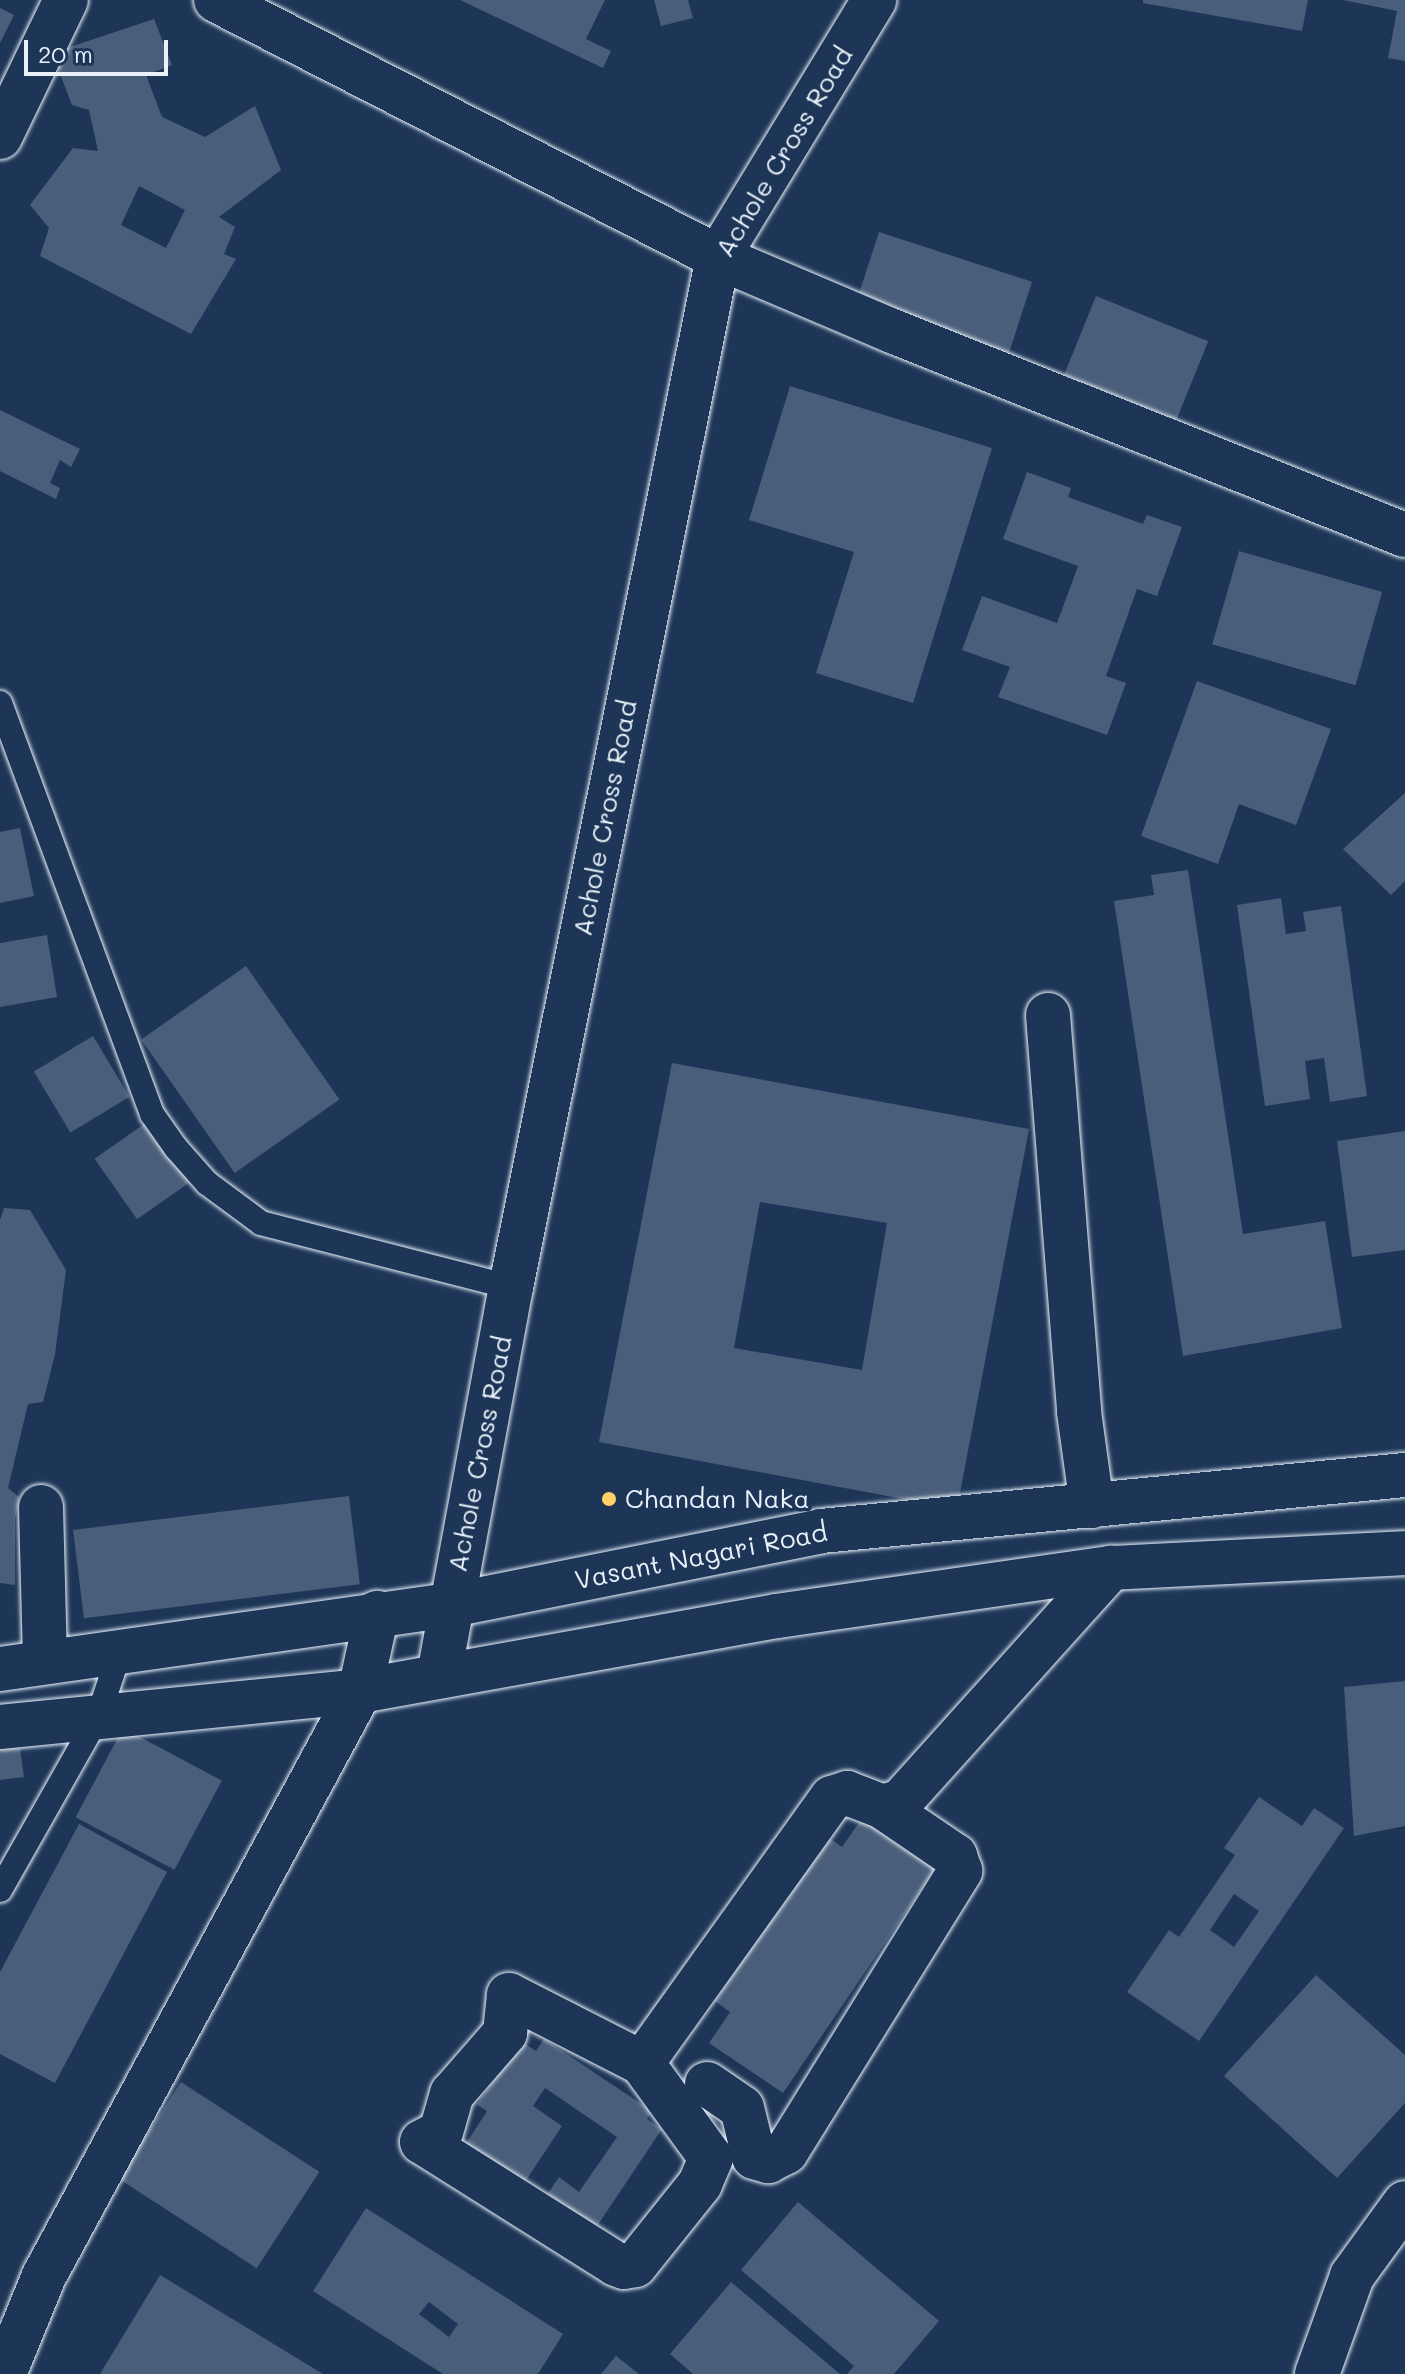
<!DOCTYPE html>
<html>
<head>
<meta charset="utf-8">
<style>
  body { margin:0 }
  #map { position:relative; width:1405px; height:2374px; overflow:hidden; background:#1d3557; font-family:Mali,sans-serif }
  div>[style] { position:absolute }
  .building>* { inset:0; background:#495e7a; transform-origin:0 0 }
  .roads { filter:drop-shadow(0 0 2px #e8f1f8) drop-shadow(0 0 2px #e8f1f8) }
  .service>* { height:24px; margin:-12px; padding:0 12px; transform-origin:12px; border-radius:12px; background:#1d3557 }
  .minor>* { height:44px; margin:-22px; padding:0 22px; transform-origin:22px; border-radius:22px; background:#1d3557 }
  .tertiary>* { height:44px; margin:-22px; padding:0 22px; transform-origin:22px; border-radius:22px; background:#1d3557 }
  .primary>* { height:44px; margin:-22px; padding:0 22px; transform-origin:22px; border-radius:22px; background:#1d3557 }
  .dots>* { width:22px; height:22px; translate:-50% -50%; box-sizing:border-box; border:4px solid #1d3557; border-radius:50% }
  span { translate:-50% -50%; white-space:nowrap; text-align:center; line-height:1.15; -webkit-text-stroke:7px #1d3557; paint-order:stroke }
  .street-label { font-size:26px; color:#e8f1f8 }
  .poi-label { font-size:26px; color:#e8f1f8 }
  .left { translate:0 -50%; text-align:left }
  .scale { position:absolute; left:24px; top:40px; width:144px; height:36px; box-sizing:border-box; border:4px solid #e8f1f8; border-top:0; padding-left:10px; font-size:24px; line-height:28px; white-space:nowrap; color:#e8f1f8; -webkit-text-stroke:6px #1d3557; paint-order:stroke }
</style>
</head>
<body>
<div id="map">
  <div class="building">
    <div style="clip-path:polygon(460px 0,605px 0,586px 39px,611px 51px,603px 68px)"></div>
    <div style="clip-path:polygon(654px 0,688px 0,693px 18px,661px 26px)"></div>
    <div style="clip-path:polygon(1143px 0,1308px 0,1302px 31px,1143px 3px)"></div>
    <div style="clip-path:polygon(1343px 0,1405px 0,1405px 61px,1388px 58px,1397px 11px)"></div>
    <div style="clip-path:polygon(0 8px,14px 15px,0 43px)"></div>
    <div style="clip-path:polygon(evenodd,154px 19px,172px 65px,146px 75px,162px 117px,205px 137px,255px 106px,281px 170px,219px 217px,235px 227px,224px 254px,236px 259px,191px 334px,40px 256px,49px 228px,30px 205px,73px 148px,98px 151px,89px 110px,72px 105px,52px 53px,154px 19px,139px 186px,185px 210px,166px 248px,121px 225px,139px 186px)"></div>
    <div style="left:879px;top:232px;width:161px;height:80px;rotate:18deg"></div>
    <div style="left:1096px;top:296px;width:121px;height:85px;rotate:22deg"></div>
    <div style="clip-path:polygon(790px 386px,992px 448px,913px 703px,816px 673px,854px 552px,749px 520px)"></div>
    <div style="clip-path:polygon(0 410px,80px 449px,71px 467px,60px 460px,50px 483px,60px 488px,56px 499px,0 471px)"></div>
    <div style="clip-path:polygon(1027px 472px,1071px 488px,1068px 497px,1143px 524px,1147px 515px,1182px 527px,1157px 596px,1137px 589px,1106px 676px,1126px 683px,1107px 735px,998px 697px,1010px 667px,962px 650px,982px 596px,1057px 623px,1078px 566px,1003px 539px)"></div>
    <div style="left:1239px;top:551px;width:149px;height:97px;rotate:16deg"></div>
    <div style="clip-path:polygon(1197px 681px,1331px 729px,1296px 825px,1239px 804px,1218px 864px,1141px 836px)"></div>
    <div style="clip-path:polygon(1405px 793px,1405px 881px,1391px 895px,1343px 849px)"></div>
    <div style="clip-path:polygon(20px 828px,34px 896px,0 903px,0 832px)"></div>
    <div style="clip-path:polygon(1188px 870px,1243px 1234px,1325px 1221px,1342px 1328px,1183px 1356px,1114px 901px,1154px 895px,1151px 875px)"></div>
    <div style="clip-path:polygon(1281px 898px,1286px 934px,1306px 931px,1303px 912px,1341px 906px,1367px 1096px,1330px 1102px,1324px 1058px,1305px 1061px,1310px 1099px,1265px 1106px,1237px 905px)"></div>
    <div style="clip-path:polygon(47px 935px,57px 997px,0 1007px,0 943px)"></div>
    <div style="left:246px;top:966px;width:163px;height:128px;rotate:55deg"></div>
    <div style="left:93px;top:1036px;width:71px;height:69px;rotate:59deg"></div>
    <div style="clip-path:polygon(evenodd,672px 1063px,1029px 1129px,957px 1509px,599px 1442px,672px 1063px,760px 1202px,887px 1223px,862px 1370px,734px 1348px,760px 1202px)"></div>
    <div style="left:147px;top:1122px;width:74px;height:64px;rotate:55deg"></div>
    <div style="clip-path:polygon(1405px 1131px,1405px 1250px,1352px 1257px,1337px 1141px)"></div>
    <div style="clip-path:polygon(4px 1208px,30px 1210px,66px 1270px,55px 1354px,43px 1402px,28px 1404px,8px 1488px,20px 1498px,15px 1518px,15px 1585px,0 1583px,0 1220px)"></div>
    <div style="left:349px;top:1496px;width:89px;height:278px;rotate:83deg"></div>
    <div style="clip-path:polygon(1405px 1681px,1405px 1826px,1354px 1836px,1344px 1687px)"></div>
    <div style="left:123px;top:1728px;width:112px;height:101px;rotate:28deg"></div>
    <div style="clip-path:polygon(18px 1733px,24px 1777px,0 1780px,0 1736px)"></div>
    <div style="clip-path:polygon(evenodd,1259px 1797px,1302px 1826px,1314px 1808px,1344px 1828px,1199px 2041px,1127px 1992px,1169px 1930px,1179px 1937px,1235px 1855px,1224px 1848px,1259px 1797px,1234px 1894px,1259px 1911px,1234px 1947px,1210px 1930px,1234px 1894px)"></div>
    <div style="clip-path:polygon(865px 1814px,939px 1863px,783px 2093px,709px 2043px,730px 2012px,715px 2001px,826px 1836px,842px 1847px)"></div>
    <div style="clip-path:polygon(79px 1824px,167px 1872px,55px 2083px,0 2054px,0 1972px)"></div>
    <div style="clip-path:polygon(1316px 1975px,1405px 2055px,1405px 2103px,1337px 2178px,1224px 2076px)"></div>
    <div style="clip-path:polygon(544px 2039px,652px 2111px,647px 2119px,662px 2129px,595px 2229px,546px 2196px,559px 2177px,579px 2192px,617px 2137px,545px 2088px,533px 2106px,562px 2126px,523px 2185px,465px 2145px,487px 2111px,477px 2105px,521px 2041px,536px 2051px)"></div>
    <div style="left:181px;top:2082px;width:165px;height:115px;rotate:33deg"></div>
    <div style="clip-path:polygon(798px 2202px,939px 2321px,894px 2374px,847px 2374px,854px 2366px,741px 2270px)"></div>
    <div style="clip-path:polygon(evenodd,366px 2208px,563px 2334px,538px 2374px,443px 2374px,313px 2291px,366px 2208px,429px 2302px,458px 2324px,449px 2337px,419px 2314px,429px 2302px)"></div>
    <div style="clip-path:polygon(160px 2275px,323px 2374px,100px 2374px)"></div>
    <div style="clip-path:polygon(731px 2282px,840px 2374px,693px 2374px,670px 2354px)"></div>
    <div style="clip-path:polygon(616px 2356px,639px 2374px,601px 2374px)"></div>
  </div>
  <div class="roads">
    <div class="service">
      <div style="left:0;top:703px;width:438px;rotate:69.7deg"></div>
      <div style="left:152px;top:1114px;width:42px;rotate:54.8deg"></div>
      <div style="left:176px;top:1148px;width:47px;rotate:48.5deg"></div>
      <div style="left:207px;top:1183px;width:67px;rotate:36.5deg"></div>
      <div style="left:261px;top:1223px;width:258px;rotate:14.4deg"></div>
      <div style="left:0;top:1890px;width:199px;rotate:-60.5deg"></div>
      <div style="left:98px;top:1717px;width:70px;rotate:-71.6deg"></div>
    </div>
    <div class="minor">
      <div style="left:216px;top:0;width:564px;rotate:27.11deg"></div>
      <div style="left:718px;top:257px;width:189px;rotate:23deg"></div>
      <div style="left:892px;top:331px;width:552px;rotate:21.69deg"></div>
      <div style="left:0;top:137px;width:152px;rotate:-64.3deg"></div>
      <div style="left:1048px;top:1015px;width:398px;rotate:85.5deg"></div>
      <div style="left:1079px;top:1412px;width:95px;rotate:82.1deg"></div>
      <div style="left:41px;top:1507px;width:154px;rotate:88.5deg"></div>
      <div style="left:509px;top:1995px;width:149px;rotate:27.1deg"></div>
      <div style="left:642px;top:2063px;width:117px;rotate:54deg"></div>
      <div style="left:711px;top:2158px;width:28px;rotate:113deg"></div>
      <div style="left:700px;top:2184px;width:104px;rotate:128.7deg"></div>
      <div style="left:635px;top:2265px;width:11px;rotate:170deg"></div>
      <div style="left:624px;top:2267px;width:9px;rotate:-159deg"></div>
      <div style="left:616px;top:2264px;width:229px;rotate:-147.8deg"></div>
      <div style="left:422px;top:2142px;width:21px;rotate:-28deg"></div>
      <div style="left:441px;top:2132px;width:40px;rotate:-74deg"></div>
      <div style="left:452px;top:2094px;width:81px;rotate:-49deg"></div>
      <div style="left:505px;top:2033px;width:38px;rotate:-84deg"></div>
      <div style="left:642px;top:2063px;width:326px;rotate:-54.4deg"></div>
      <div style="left:832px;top:1798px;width:16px;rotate:-18deg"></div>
      <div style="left:847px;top:1793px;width:39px;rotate:21deg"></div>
      <div style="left:883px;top:1807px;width:19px;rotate:-18deg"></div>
      <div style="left:901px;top:1801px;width:314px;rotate:-48deg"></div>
      <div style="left:707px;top:2084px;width:42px;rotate:34.4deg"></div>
      <div style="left:742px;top:2108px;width:50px;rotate:76.2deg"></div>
      <div style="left:754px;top:2157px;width:15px;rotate:16deg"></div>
      <div style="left:768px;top:2161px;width:20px;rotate:-27deg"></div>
      <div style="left:786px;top:2152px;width:331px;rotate:-58.2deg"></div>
      <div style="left:960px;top:1871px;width:16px;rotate:-108deg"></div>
      <div style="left:955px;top:1856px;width:87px;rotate:-145.8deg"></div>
      <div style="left:1317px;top:2374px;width:104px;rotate:-70.3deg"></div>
      <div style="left:1352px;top:2276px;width:90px;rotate:-54deg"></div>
    </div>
    <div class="tertiary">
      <div style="left:439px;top:1675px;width:395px;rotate:-79.5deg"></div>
      <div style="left:511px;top:1287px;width:1051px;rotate:-78.64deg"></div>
      <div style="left:718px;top:257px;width:301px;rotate:-58.7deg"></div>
      <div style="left:4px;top:2374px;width:106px;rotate:-67.8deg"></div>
      <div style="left:44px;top:2276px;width:665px;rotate:-61.62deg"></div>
      <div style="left:360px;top:1691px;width:80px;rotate:-77.7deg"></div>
    </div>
    <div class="primary">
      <div style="left:0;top:1669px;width:457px;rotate:-8.1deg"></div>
      <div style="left:452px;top:1605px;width:376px;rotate:-11.3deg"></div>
      <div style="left:821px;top:1531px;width:587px;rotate:-5.48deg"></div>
      <div style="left:0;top:1727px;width:362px;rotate:-5.7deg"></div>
      <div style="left:360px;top:1691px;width:424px;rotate:-10.2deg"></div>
      <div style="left:777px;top:1616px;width:337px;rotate:-8.2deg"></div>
      <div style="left:1111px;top:1568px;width:294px;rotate:-2.9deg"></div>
    </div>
  </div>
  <div class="dots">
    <div style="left:609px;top:1499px;background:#ffd166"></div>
  </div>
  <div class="street-label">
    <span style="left:784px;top:152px;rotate:-59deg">Achole Cross Road</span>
    <span style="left:605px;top:818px;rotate:-79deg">Achole Cross Road</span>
    <span style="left:480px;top:1454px;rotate:-79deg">Achole Cross Road</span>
    <span style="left:701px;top:1556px;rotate:-11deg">Vasant Nagari Road</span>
  </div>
  <div class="poi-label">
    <span class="left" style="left:625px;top:1499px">Chandan Naka</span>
  </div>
  <div class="scale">20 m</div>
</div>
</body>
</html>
